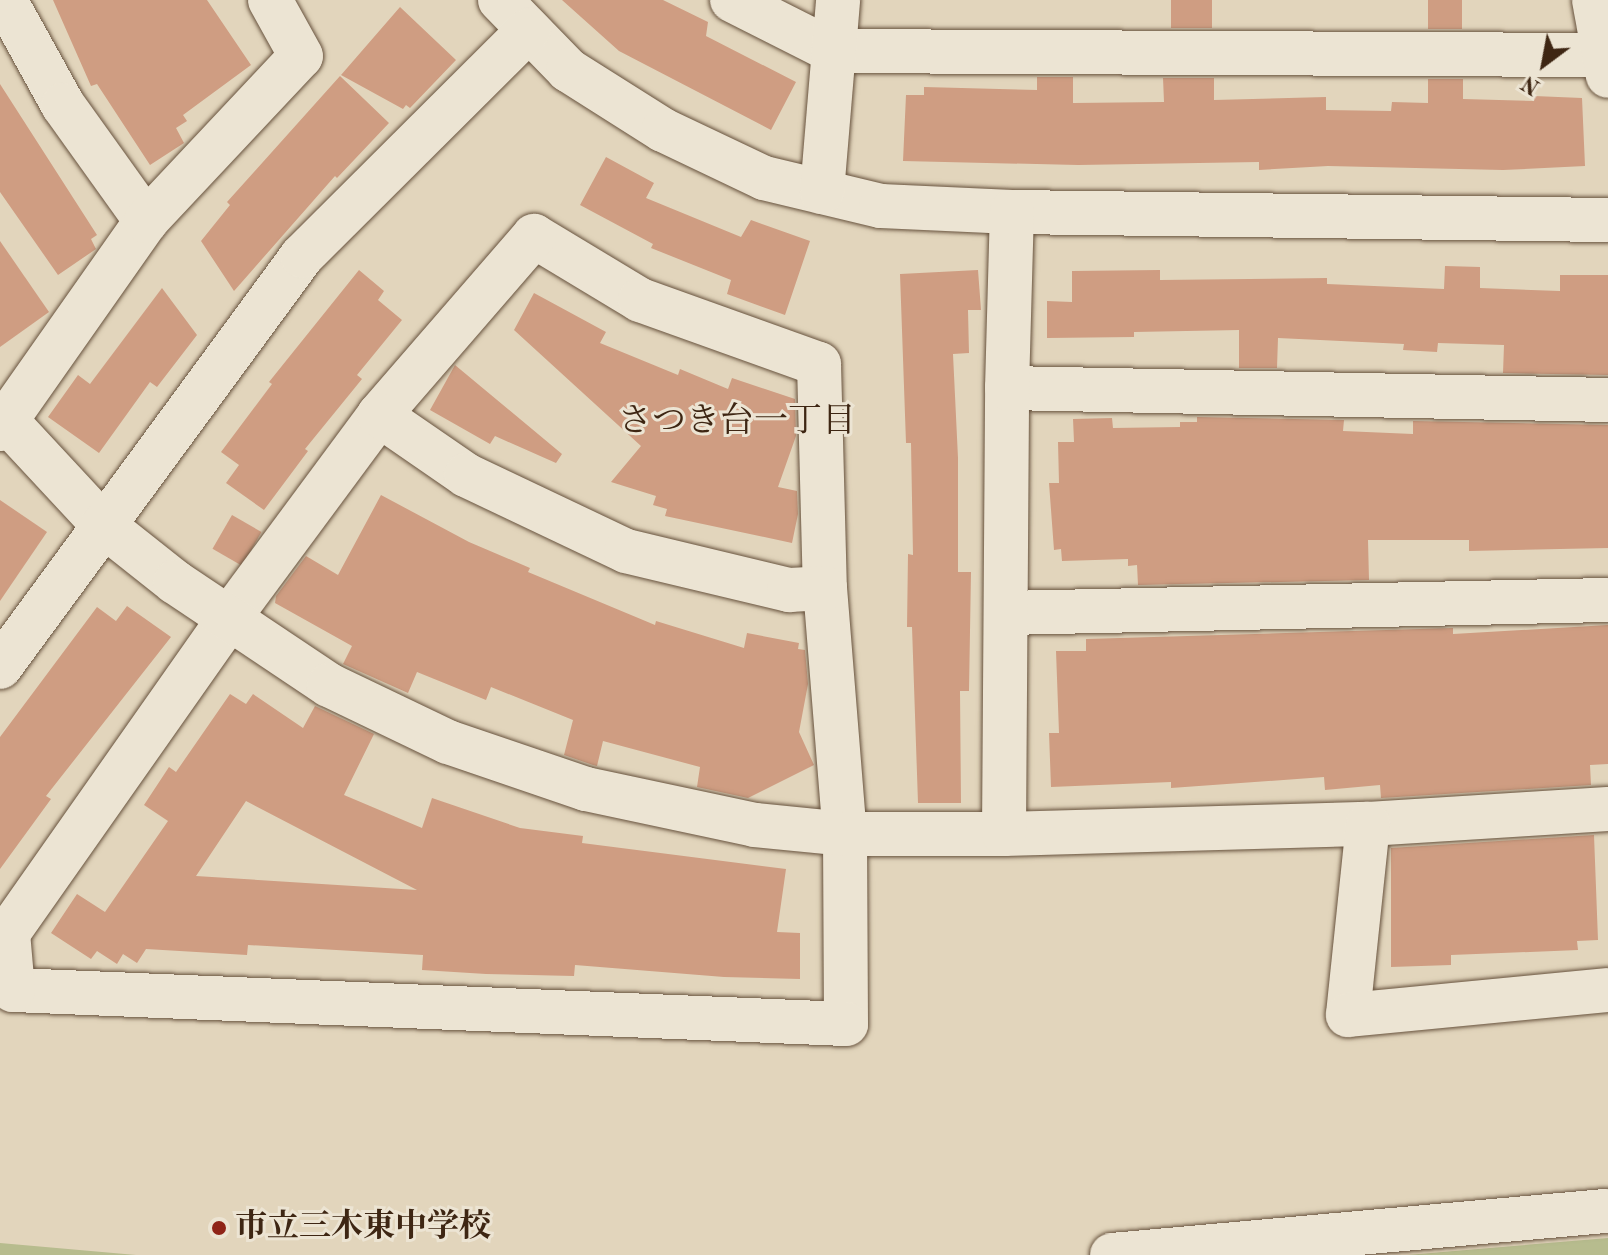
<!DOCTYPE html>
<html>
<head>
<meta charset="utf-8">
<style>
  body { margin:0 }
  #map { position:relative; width:1608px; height:1255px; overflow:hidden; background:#e2d5bc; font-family:"Old Standard TT","Noto Serif JP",serif }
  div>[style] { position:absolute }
  .green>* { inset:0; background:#b7bc8e }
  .building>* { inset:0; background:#cf9d82; transform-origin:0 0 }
  .roads { filter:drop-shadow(0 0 2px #67523d) drop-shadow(0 0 2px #67523d) }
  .minor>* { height:44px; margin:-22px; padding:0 22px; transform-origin:22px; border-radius:22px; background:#ece4d3 }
  .dots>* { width:22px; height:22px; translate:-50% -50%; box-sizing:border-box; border:4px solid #ece4d3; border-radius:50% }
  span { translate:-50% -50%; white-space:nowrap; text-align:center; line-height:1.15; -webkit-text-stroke:6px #ece4d3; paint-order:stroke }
  .poi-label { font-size:32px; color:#3e2613; font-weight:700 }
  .left { translate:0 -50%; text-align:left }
  .neighbourhood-label { font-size:34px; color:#3e2613 }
  .north { position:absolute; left:1504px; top:24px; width:80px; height:80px; -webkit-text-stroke:6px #ece4d3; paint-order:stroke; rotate:212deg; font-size:22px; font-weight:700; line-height:32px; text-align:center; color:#3e2613 }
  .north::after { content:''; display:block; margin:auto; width:28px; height:36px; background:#3e2613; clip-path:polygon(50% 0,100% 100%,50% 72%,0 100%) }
</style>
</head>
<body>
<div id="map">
  <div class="green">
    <div style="clip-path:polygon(1608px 1238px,1608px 1255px,1407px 1255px)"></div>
    <div style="clip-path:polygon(0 1243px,136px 1255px,0 1255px)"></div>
  </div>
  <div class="building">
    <div style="clip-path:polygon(53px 0,207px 0,251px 65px,183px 115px,187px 121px,176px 128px,184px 143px,150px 165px,97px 84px,91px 86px)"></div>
    <div style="clip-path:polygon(562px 0,663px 0,708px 22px,706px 36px,796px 82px,771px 130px,619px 51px)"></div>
    <div style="left:1171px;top:0;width:41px;height:28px"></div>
    <div style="left:1428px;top:0;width:34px;height:29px"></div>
    <div style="clip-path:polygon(400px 7px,456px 60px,410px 108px,406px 105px,403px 109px,341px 75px)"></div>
    <div style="clip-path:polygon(340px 76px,389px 123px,337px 178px,335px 176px,234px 291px,201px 241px,230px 205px,227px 202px)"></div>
    <div style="clip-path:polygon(1037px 77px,1073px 77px,1073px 103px,1164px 102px,1163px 78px,1214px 78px,1214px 100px,1326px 97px,1326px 110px,1391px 111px,1392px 102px,1428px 103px,1428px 79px,1463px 79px,1463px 99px,1534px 101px,1534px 96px,1582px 98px,1585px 166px,1503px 170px,1328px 166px,1259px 170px,1259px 162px,1078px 165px,903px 161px,906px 95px,924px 95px,924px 87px,1037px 90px)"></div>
    <div style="clip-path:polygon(0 84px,97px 235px,91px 239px,96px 249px,58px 275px,0 192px)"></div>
    <div style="clip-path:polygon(606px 157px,654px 183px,646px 198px,741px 237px,751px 220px,810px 241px,785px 315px,727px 294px,731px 280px,651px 248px,653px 244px,580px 205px)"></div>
    <div style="clip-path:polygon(0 241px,49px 312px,0 347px)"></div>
    <div style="clip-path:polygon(1445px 266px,1480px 267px,1480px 288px,1560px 291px,1560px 275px,1608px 275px,1608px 375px,1503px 373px,1504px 345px,1438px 343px,1437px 352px,1403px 350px,1404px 344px,1278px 338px,1277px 368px,1239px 368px,1239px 330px,1134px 332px,1134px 337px,1047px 338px,1047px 301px,1072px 302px,1072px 271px,1160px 270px,1160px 280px,1327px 278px,1327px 284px,1444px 289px)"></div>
    <div style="clip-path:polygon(359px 270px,384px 291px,378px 300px,402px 320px,357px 375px,362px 379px,305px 449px,308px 451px,264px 510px,226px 483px,239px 465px,221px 452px,272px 384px,269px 382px)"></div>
    <div style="clip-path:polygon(978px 270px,981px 310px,968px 310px,969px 353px,953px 354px,958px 458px,958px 572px,971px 572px,969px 691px,960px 691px,961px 803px,918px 803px,912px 627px,907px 627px,908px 554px,913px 555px,911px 443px,906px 443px,900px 274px)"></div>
    <div style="clip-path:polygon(162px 288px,197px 335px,157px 387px,150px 382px,99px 453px,48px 417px,78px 375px,90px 384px)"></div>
    <div style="clip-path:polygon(534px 293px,606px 332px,600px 343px,678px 375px,680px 369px,728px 389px,732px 378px,795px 399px,796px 436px,778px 487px,797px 491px,798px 514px,792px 543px,665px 516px,667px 509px,653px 505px,656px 496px,611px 482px,641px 446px,514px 330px)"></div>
    <div style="clip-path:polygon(455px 365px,562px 454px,556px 463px,495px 436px,490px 444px,430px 410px)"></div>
    <div style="clip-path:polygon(1197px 417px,1344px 420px,1343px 431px,1413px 434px,1413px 421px,1608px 425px,1608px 548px,1469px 551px,1469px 540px,1368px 540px,1369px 580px,1138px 585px,1137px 565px,1128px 566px,1128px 559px,1062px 561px,1061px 549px,1054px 550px,1049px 483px,1059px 483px,1058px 442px,1074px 442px,1073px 419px,1112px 418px,1113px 428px,1180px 427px,1180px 422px,1197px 422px)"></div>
    <div style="clip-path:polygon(381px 495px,469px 542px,530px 568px,528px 572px,655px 625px,656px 621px,744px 648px,747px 633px,799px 643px,798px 649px,805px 650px,808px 684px,799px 732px,814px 765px,748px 798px,697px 787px,700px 767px,603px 741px,597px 766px,593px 765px,564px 755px,573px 720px,491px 687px,486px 700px,417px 672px,408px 693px,343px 664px,352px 646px,275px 603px,276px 596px,306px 556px,338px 575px)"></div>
    <div style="clip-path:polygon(0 500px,47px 532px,0 601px)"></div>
    <div style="left:232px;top:515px;width:34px;height:39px;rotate:30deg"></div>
    <div style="clip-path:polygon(127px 606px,171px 637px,46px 796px,51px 799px,0 869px,0 737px,97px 607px,116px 621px)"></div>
    <div style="clip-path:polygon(1608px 625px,1608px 764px,1590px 765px,1591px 785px,1381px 798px,1380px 785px,1325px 790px,1324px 777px,1171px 788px,1171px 782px,1051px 787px,1049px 733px,1059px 733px,1056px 651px,1086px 651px,1086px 639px,1453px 628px,1453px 634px)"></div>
    <div style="clip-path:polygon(evenodd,230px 694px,246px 704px,253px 694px,303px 728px,315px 706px,374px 734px,344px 795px,422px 828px,432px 798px,520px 828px,583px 836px,582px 843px,786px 869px,777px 932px,800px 933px,800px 979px,724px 977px,575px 965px,574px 976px,486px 974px,422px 970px,423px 955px,248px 945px,247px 955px,146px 949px,137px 963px,123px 954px,117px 964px,97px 951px,91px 959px,51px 933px,77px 894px,105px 912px,168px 821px,144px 805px,169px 767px,176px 772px,230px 694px,246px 801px,417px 890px,196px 876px,246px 801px)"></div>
    <div style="clip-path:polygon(1594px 835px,1598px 940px,1577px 941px,1578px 950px,1451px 955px,1451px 965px,1391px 967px,1391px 848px)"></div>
  </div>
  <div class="roads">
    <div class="minor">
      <div style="left:5px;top:0;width:120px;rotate:61.1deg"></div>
      <div style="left:63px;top:105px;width:143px;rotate:54.4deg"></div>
      <div style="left:500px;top:0;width:98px;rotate:45.8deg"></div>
      <div style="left:568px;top:70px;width:112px;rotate:32.3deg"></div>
      <div style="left:663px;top:130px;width:112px;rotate:25.4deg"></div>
      <div style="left:764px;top:178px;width:120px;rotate:13.5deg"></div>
      <div style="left:881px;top:206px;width:131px;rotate:2.6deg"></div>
      <div style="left:1012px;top:212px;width:596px;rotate:0.77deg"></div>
      <div style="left:732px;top:0;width:113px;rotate:26.8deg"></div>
      <div style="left:833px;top:51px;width:775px;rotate:0.3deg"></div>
      <div style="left:1594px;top:0;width:77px;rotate:79.6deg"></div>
      <div style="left:822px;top:192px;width:193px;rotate:-85.2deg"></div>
      <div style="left:534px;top:236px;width:124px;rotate:31.1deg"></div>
      <div style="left:640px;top:300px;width:190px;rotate:19.7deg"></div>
      <div style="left:819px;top:364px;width:224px;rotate:88.5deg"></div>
      <div style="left:825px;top:588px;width:247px;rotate:85.4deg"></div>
      <div style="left:845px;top:834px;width:190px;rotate:89.7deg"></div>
      <div style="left:846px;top:1024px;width:834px;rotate:-177.66deg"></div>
      <div style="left:13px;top:990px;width:57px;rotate:-95deg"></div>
      <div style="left:8px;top:933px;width:385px;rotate:-54.9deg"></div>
      <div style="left:229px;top:618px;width:252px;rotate:-53.5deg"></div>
      <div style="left:379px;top:415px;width:237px;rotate:-49.1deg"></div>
      <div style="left:1007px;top:388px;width:601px;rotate:1.14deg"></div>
      <div style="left:0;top:414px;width:151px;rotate:47.1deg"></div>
      <div style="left:103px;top:525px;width:92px;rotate:38.4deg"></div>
      <div style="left:175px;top:582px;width:185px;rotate:33.8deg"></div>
      <div style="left:329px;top:685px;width:132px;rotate:25.6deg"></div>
      <div style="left:448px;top:742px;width:146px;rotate:18.8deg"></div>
      <div style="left:586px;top:789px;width:173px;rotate:12deg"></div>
      <div style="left:755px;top:825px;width:90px;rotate:5.7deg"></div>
      <div style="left:845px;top:834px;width:159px"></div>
      <div style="left:1004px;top:834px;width:364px;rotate:-1.6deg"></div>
      <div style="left:1368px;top:824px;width:240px;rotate:-3.6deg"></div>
      <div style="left:379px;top:415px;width:106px;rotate:34.6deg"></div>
      <div style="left:466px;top:475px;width:177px;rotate:25.4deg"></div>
      <div style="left:626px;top:551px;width:168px;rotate:13.5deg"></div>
      <div style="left:789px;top:590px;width:36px;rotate:-3deg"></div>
      <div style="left:0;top:429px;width:254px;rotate:-54.9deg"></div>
      <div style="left:146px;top:221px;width:226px;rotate:-46.8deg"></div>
      <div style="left:301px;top:56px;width:64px;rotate:-119deg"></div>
      <div style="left:1006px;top:613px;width:602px;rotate:-1.24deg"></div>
      <div style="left:0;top:667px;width:510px;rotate:-53.69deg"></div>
      <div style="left:302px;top:256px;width:320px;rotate:-44.9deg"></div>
      <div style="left:1368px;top:824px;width:192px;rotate:96deg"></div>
      <div style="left:1348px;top:1015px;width:261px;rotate:-5.5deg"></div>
      <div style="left:1004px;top:834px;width:446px;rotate:-89.6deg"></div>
      <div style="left:1007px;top:388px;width:176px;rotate:-88.4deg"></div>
      <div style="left:1112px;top:1255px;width:498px;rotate:-5.1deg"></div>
    </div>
  </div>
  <div class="dots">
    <div style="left:219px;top:1228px;background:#8f2418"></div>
  </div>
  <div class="poi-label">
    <span class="left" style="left:235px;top:1228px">市立三木東中学校</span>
  </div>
  <div class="neighbourhood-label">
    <span style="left:737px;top:423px">さつき台一丁目</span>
  </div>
  <div class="north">N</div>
</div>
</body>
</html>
